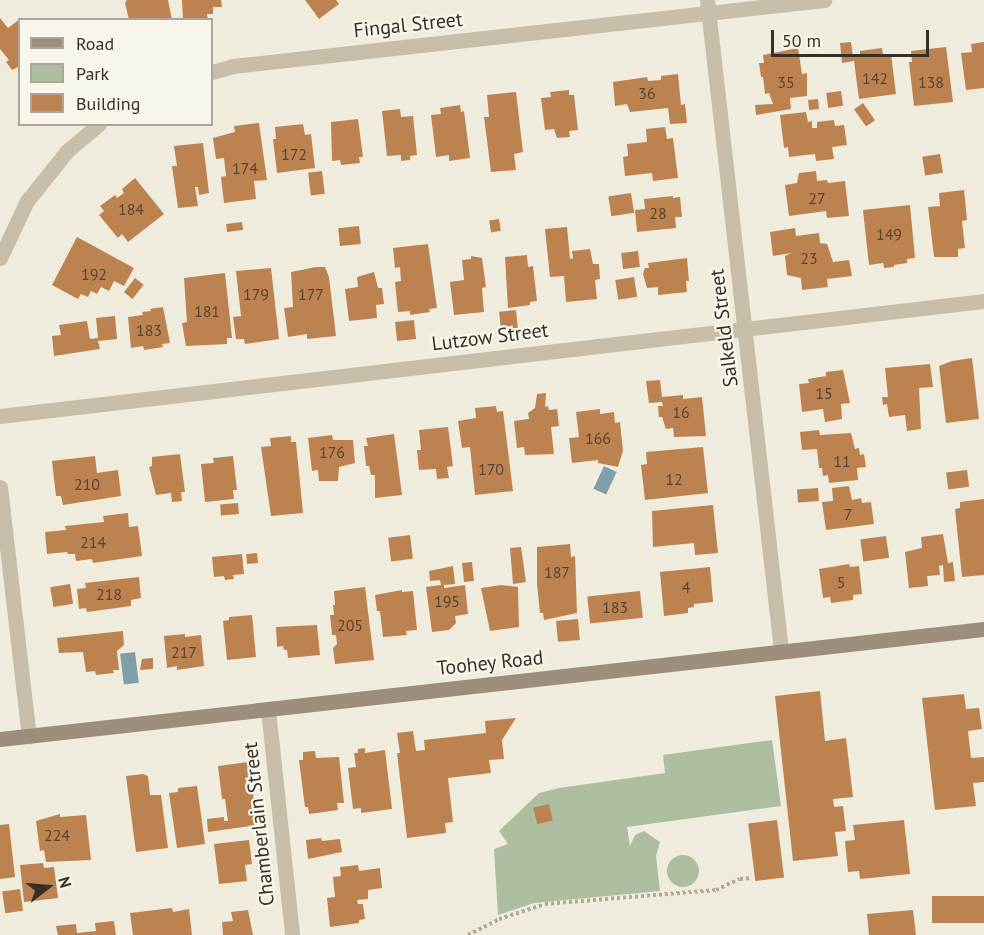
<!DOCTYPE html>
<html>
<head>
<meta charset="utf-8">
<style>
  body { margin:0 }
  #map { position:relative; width:984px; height:935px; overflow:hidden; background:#f0ecdd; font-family:"PT Sans",sans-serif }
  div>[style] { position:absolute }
  .green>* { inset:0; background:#acbe9f }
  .round { border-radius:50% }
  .water>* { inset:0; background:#7f9fab; transform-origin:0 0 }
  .building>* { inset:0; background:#bc8350; transform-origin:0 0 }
  .path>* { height:4px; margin-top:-2px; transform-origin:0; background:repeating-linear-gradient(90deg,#b3a995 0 3px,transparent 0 6px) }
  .street>* { height:15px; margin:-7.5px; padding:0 7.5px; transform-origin:7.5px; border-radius:7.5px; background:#c7beaa }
  .secondary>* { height:15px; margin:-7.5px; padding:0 7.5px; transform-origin:7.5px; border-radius:7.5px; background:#9b8e7c }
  span { translate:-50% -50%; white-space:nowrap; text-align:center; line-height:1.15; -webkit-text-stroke:4.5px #f8f5ea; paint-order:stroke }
  .number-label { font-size:16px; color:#584533 }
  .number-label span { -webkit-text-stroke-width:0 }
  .street-label { font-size:20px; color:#363029 }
  .legend { position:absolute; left:18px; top:18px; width:195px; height:108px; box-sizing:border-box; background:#f8f5ea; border:2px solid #aaa69d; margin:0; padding:8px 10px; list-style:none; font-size:18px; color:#363029 }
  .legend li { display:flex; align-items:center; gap:12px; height:30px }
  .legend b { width:30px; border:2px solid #aaa69d }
  .north { position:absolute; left:18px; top:857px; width:60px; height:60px; -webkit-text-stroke:4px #f8f5ea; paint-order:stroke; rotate:74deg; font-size:16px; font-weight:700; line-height:24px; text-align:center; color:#363029 }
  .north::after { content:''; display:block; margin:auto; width:21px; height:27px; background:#363029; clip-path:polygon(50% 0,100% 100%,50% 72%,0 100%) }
  .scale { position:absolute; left:771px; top:30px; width:158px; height:27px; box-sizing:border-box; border:3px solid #363029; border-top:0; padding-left:8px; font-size:18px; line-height:21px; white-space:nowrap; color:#363029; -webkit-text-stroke:4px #f8f5ea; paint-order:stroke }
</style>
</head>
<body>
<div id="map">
  <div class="green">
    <div style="clip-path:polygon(772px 740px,781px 806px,627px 827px,630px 846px,635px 835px,644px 831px,660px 842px,656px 856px,660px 891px,534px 903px,498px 915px,494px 849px,508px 844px,499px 831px,539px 793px,559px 788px,665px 773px,663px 755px)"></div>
    <div class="round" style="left:667px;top:855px;width:32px;height:32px"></div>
  </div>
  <div class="water">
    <div style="left:604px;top:466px;width:14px;height:25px;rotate:25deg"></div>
    <div style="left:135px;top:652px;width:31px;height:15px;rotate:83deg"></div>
  </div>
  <div class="building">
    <div style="clip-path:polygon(127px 0,168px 0,172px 20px,129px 20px,125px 3px)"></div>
    <div style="clip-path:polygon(182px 0,221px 0,222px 7px,213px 7px,213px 14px,207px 14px,208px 20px,183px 20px)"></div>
    <div style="clip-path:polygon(305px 0,336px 0,339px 4px,319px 19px)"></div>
    <div style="clip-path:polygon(0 18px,8px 28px,20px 19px,20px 66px,12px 70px,6px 62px,9px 60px,0 49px)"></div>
    <div style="clip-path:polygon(851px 42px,853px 57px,860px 56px,860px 51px,882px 48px,883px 55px,891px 54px,896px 94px,859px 99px,854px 61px,842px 63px,840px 43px)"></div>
    <div style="clip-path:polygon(984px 42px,984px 88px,966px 90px,961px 53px,972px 52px,971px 44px)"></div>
    <div style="clip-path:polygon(946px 47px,953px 102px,914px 106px,909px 62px,912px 62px,911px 51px)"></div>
    <div style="clip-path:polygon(798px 48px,802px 74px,807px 73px,807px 96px,790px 98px,791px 109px,756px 115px,755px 105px,773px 104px,769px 93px,765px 94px,763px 77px,761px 77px,759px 63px,764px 63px,763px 55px)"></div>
    <div style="clip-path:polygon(678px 74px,681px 105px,685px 104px,687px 123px,670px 124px,668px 108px,630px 112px,627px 104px,615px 106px,613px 82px,647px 77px,648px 81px,661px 80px,661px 76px)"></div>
    <div style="clip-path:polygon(569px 90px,569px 95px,574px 95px,578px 130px,569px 131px,570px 137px,557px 138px,554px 129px,545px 130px,541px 98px,551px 97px,550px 92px)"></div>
    <div style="left:841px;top:91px;width:15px;height:15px;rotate:82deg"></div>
    <div style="clip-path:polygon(516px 92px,523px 152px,514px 154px,516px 170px,491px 172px,484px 117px,489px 117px,487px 95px)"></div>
    <div style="left:818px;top:99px;width:10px;height:10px;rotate:84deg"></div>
    <div style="left:863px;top:103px;width:21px;height:11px;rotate:55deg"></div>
    <div style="clip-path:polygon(460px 105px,461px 112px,464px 111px,470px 158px,449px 161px,449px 155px,436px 157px,431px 115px,441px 114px,440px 108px)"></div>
    <div style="clip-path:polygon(400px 109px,401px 117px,413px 116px,417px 155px,410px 156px,410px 160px,401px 161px,401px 155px,387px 156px,382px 111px)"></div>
    <div style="clip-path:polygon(806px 112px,808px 122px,812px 121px,812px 128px,817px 128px,817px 122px,834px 120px,835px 126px,844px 125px,847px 145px,832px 147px,834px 159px,816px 161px,815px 154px,789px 157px,788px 147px,784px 148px,780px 115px)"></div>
    <div style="clip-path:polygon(358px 119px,363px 157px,359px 157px,360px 163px,341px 165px,340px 160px,332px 161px,331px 122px)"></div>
    <div style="clip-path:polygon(259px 123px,267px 180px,254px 181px,256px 199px,224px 203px,221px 177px,226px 176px,224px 158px,216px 159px,213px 138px,235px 132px,234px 126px)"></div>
    <div style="clip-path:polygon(303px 124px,305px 135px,311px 134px,315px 168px,277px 173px,273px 139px,276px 139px,275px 127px)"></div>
    <div style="clip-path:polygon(665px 127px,667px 139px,673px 138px,678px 178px,653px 181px,652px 173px,625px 176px,623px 157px,628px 156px,627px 144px,647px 142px,646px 129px)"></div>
    <div style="clip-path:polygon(203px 143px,209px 193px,199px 195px,198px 187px,195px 187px,198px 206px,178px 208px,172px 166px,177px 166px,174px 146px)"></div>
    <div style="left:940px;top:154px;width:19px;height:18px;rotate:81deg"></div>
    <div style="left:322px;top:171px;width:23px;height:14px;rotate:83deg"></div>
    <div style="clip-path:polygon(816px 171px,817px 181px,827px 180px,828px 183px,845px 181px,849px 216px,827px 218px,826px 211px,789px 216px,785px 185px,797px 183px,799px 173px)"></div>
    <div style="clip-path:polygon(135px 178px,164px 214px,128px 242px,122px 234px,118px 238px,99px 215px,104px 211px,100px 206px,115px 195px,117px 198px,124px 193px,122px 189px)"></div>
    <div style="clip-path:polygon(964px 190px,967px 220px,962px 221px,965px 248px,958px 249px,958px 257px,934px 257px,928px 207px,940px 206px,939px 193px)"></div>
    <div style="left:631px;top:193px;width:20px;height:23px;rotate:81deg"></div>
    <div style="clip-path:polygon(673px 196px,673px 198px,680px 197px,682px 217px,675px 217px,676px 228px,637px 232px,635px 210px,645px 209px,644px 199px)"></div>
    <div style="clip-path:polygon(910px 205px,915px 258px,907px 259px,907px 263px,894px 265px,894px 267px,884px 268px,883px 263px,869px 265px,863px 210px)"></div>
    <div style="left:499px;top:219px;width:12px;height:10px;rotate:81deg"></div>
    <div style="left:242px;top:222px;width:8px;height:16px;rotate:83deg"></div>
    <div style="left:359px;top:226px;width:18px;height:21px;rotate:84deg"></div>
    <div style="clip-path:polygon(567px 227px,570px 259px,573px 258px,572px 251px,590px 249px,593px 264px,599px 264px,600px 279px,595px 280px,597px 299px,566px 302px,564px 276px,550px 277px,545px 229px)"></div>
    <div style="clip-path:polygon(795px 228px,796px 236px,819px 233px,820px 243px,827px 244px,833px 262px,849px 260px,852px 276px,827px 279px,828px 287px,802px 290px,801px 278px,787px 275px,785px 256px,791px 253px,773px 256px,770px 232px)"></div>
    <div style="clip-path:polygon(77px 237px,134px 268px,124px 286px,114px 281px,109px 291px,101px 287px,97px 294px,91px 291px,88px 297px,81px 294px,78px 299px,52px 285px)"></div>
    <div style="clip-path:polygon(428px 244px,437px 308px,429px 309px,430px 312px,410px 315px,410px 311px,398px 312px,395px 282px,401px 281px,400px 267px,395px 268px,393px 248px)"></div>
    <div style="left:638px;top:251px;width:16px;height:17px;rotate:83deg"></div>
    <div style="clip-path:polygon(527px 255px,528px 267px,533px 266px,537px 301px,530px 302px,530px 305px,508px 308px,505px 257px)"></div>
    <div style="clip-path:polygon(471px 256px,482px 258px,486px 287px,482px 288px,484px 312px,454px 315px,450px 282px,464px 280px,462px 260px,471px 259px)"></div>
    <div style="clip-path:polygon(687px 258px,689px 281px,686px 281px,687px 292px,658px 295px,658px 287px,647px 288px,643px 274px,645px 268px,649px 268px,648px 263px)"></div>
    <div style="clip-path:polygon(316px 267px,325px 267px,329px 277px,336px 336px,307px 339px,307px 334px,288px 337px,284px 308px,293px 307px,291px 272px)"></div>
    <div style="clip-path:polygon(271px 268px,279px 339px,245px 344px,244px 339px,236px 339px,233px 317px,241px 316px,236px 271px)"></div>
    <div style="clip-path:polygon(374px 272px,378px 288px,382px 288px,384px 304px,376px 305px,377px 318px,349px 321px,345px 289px,358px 287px,357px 277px)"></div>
    <div style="clip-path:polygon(225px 273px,232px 338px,227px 338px,227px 344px,186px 346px,182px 323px,187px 322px,184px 278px)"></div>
    <div style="left:634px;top:277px;width:20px;height:19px;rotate:81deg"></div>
    <div style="left:135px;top:278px;width:11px;height:18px;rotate:38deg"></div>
    <div style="clip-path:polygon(163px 307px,170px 343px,162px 344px,163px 347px,144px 350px,143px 346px,131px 348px,128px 317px,143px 315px,142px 312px,151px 311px,150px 309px)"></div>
    <div style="left:516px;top:310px;width:19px;height:17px;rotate:84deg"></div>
    <div style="clip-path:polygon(115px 316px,117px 339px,98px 341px,100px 349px,54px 356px,52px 336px,61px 335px,59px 325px,87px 321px,90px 339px,98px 338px,96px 318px)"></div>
    <div style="left:414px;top:320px;width:19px;height:19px;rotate:84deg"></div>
    <div style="clip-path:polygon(972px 358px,979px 419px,946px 423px,939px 366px,952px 361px)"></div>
    <div style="clip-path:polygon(930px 364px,933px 387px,919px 388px,921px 429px,907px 431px,905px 415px,889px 417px,887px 404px,883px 405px,882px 397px,888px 397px,885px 368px)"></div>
    <div style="clip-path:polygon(843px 370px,850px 403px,841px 404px,842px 419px,825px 422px,823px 409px,802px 412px,799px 384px,809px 383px,808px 379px,826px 376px,826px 372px)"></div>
    <div style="clip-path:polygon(660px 380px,662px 397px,683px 395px,683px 399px,702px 397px,706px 436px,674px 437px,673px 428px,666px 429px,662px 417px,659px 417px,658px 406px,663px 406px,662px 402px,649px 403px,646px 381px)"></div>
    <div style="clip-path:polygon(546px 393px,545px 407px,548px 406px,549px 410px,557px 409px,559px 426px,551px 427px,554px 454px,525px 455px,524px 447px,517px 448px,514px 421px,529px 419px,528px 413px,535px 408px,537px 394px)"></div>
    <div style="clip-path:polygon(496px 406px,497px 412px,503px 411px,513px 491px,475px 495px,470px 447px,462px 448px,458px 421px,476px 418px,475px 408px)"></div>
    <div style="clip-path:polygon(600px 409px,600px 414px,614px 412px,615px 423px,620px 422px,623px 451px,618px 467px,598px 463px,598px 460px,572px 463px,569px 438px,579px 437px,576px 412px)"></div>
    <div style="clip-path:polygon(448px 427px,453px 466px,447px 467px,449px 478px,437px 479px,436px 469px,419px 470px,417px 450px,421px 450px,419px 430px)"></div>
    <div style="clip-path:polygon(819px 430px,820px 435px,851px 433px,855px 449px,859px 448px,860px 455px,864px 454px,866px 467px,857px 468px,858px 480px,829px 483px,828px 475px,823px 476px,822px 468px,819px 468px,817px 449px,802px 450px,800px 432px)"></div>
    <div style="clip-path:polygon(394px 434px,402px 495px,375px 498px,375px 475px,371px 475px,369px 466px,366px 466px,364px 446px,368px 446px,366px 438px)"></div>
    <div style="clip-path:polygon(332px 435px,333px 440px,353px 440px,355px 463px,339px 467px,338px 481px,319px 481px,318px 470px,312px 471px,308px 438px)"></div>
    <div style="clip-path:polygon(291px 436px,291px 442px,296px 442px,303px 513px,271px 516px,261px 447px,271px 446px,270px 438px)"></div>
    <div style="clip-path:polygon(703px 447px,708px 493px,645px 500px,641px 465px,647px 464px,646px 452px)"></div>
    <div style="clip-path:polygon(180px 454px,185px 492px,181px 492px,182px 501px,172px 502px,171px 493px,156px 495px,149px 467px,152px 466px,152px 457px)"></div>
    <div style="clip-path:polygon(95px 456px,97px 473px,118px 470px,121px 496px,63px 505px,61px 496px,56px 496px,52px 461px)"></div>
    <div style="clip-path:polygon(233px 456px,237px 490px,233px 490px,234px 499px,205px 502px,201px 464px,214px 463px,213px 458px)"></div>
    <div style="left:967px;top:470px;width:17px;height:21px;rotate:83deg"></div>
    <div style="clip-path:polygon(849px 486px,852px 500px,861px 498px,862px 503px,871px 502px,874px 524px,826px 530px,822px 502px,833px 501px,832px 488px)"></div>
    <div style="left:818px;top:488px;width:13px;height:21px;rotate:86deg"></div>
    <div style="clip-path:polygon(984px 499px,984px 575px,962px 577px,955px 509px,960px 508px,960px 502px)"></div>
    <div style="left:238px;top:503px;width:11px;height:18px;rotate:85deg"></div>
    <div style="clip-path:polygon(713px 505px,718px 553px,695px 555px,694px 543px,653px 547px,652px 511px)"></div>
    <div style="clip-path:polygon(128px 513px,129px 527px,138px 526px,142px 556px,93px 563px,92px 559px,76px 561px,75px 554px,68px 554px,67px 552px,47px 554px,45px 532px,66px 530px,65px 526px,104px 522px,103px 516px)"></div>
    <div style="clip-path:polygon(943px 534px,948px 563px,953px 562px,955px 581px,944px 582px,943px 565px,939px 566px,940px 575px,927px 576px,928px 586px,909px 588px,905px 552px,922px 548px,921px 537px)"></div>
    <div style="left:410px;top:535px;width:24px;height:22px;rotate:83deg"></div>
    <div style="left:886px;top:536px;width:22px;height:26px;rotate:82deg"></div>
    <div style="clip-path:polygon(570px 544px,571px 557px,575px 556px,577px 613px,544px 620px,543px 613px,540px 613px,537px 584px,537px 547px)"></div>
    <div style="clip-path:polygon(521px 547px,526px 582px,513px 584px,510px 548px)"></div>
    <div style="left:257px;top:553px;width:10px;height:11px;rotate:84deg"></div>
    <div style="clip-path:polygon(242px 554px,244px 574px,233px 575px,234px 579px,225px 580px,224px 576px,214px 577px,212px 557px)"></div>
    <div style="left:472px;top:562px;width:19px;height:10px;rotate:84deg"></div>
    <div style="clip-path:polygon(849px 564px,850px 567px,859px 566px,862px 594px,853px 595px,853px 600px,831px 603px,830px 597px,823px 598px,819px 569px)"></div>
    <div style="clip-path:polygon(453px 566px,455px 584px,444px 585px,444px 588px,465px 585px,468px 614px,455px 616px,456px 623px,449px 630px,432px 632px,426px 587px,441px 585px,440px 580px,430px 581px,429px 571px)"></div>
    <div style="clip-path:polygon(710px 567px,713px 602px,694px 604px,694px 607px,688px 608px,688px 613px,664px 616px,660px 572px)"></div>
    <div style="clip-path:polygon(139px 577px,141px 598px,131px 600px,131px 606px,87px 612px,86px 608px,79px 609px,77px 589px,86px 588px,85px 583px)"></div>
    <div style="left:70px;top:584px;width:20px;height:20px;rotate:81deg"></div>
    <div style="clip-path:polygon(501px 585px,518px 587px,519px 627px,490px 631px,481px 588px)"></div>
    <div style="clip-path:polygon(365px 587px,374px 660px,335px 664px,333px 648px,337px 644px,336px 635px,332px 635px,330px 615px,334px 615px,333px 605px,335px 605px,334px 591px)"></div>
    <div style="clip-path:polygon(402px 590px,402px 592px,413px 591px,417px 630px,406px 631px,407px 635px,383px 637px,380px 611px,377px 611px,375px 595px)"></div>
    <div style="left:640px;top:591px;width:27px;height:53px;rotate:84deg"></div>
    <div style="clip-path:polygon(252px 615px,256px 657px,227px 660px,223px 621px,229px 620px,229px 617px)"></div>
    <div style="left:578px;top:619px;width:21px;height:22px;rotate:85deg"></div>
    <div style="clip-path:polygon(317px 625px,320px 655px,288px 658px,287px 650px,284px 650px,283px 646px,277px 647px,276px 627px)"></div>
    <div style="clip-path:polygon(123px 631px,124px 645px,117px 651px,119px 670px,113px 670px,114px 673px,96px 675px,95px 671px,86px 672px,83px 652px,59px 653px,57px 638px)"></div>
    <div style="clip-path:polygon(185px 634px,185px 637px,201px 635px,204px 666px,177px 670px,177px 666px,167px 668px,164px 636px)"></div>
    <div style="clip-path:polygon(153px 658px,153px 669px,140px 670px,142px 659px)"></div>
    <div style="clip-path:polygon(820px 691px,825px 741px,846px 738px,853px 797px,833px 799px,834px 807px,843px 806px,846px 831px,835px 832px,838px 856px,793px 861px,775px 696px)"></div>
    <div style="clip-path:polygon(964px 694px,966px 709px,979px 708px,982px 729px,968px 731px,971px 758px,984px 757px,984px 782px,973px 783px,976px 806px,935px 810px,922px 698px)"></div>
    <div style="clip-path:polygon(516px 718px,502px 740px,504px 759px,489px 760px,491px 773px,448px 778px,453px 822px,445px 823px,446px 833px,407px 838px,397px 753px,400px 753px,397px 733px,413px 731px,416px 751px,425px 750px,424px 740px,486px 733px,485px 721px)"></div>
    <div style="clip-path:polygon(365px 748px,365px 753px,385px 750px,392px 809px,361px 813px,361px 808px,353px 809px,348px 768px,356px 767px,354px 753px,358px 753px,358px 749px)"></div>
    <div style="clip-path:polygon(315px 751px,316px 758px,339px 757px,344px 803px,337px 803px,338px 810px,309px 814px,308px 807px,305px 807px,299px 760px,303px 760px,303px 752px)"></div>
    <div style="clip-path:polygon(249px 762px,257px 825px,208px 832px,207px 819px,224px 817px,224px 821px,228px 821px,225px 799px,222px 799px,218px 766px)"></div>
    <div style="clip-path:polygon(143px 774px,148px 776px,150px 795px,161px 795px,168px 848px,136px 852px,126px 776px)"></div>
    <div style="clip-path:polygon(197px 786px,205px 844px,177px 848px,169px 793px,178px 792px,178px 788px)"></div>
    <div style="left:549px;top:804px;width:17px;height:16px;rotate:77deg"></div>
    <div style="clip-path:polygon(60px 814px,60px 817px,86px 815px,91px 860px,46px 862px,44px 850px,40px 851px,36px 821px)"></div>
    <div style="left:777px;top:820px;width:58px;height:29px;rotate:83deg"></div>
    <div style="clip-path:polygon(904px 820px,910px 874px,860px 879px,859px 871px,848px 872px,845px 841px,855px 840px,853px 825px)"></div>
    <div style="clip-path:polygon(9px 824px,15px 877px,0 879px,0 825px)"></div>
    <div style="clip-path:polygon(321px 838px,322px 841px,340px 839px,342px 852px,308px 859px,306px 840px)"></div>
    <div style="clip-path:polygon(249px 840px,252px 864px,245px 865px,247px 881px,219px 884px,214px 844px)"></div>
    <div style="clip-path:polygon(43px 863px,44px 868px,54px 867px,58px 898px,24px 902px,20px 865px)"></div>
    <div style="clip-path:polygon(358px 865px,359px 871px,380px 868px,382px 888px,368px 890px,368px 899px,357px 900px,358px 904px,363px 904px,365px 919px,359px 920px,359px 923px,330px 927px,327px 898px,335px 897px,333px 877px,341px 876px,340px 867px)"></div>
    <div style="left:20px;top:889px;width:22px;height:18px;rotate:82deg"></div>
    <div style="left:984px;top:896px;width:27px;height:52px;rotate:90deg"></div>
    <div style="clip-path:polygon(172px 908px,173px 912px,189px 909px,192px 935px,133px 935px,130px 913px)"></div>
    <div style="clip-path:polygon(248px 910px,253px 935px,223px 935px,222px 922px,233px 921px,231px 912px)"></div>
    <div style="clip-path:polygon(913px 910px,916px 935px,869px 935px,867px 914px)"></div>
    <div style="clip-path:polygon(114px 921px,116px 935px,58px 935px,56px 926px,76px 924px,77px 933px,96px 931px,95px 923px)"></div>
  </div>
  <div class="path">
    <div style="left:468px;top:935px;width:35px;rotate:-27deg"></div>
    <div style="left:499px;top:919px;width:48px;rotate:-18.1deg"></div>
    <div style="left:545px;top:904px;width:172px;rotate:-4.7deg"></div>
    <div style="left:716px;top:890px;width:26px;rotate:-25deg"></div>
    <div style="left:740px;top:879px;width:10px;rotate:-6deg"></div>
  </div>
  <div class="street">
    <div style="left:707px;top:0;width:655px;rotate:83.51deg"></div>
    <div style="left:212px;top:72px;width:22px;rotate:-16deg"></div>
    <div style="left:233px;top:66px;width:595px;rotate:-6.37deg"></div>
    <div style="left:0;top:258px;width:63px;rotate:-64.7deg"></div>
    <div style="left:27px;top:201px;width:64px;rotate:-51.3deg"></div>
    <div style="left:67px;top:151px;width:42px;rotate:-40.2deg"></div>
    <div style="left:0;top:416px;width:991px;rotate:-6.67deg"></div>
    <div style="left:0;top:487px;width:251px;rotate:83.4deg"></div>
    <div style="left:268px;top:709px;width:227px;rotate:83.9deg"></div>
  </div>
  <div class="secondary">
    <div style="left:0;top:739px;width:990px;rotate:-6.38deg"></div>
  </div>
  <div class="number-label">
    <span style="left:875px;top:78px">142</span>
    <span style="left:786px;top:82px">35</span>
    <span style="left:931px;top:82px">138</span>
    <span style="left:647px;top:93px">36</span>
    <span style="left:294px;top:154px">172</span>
    <span style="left:245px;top:168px">174</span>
    <span style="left:817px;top:198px">27</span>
    <span style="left:131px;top:209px">184</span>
    <span style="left:658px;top:213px">28</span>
    <span style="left:889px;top:234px">149</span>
    <span style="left:809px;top:258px">23</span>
    <span style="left:94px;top:274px">192</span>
    <span style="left:256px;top:294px">179</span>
    <span style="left:311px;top:294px">177</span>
    <span style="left:207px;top:311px">181</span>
    <span style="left:149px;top:330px">183</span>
    <span style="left:824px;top:393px">15</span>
    <span style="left:681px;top:412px">16</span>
    <span style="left:598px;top:438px">166</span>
    <span style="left:332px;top:452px">176</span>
    <span style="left:842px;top:461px">11</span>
    <span style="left:491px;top:469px">170</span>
    <span style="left:674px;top:479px">12</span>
    <span style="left:87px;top:484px">210</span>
    <span style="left:848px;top:514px">7</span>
    <span style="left:93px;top:542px">214</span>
    <span style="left:557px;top:572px">187</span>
    <span style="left:841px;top:582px">5</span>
    <span style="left:686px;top:587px">4</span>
    <span style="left:109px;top:594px">218</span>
    <span style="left:447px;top:601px">195</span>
    <span style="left:615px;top:607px">183</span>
    <span style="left:350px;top:625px">205</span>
    <span style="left:184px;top:652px">217</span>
    <span style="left:57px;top:835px">224</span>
  </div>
  <div class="street-label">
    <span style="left:408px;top:25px;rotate:-6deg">Fingal Street</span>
    <span style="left:724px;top:328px;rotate:-97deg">Salkeld Street</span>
    <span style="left:490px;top:337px;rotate:-7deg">Lutzow Street</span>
    <span style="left:490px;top:663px;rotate:-6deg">Toohey Road</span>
    <span style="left:259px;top:824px;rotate:-96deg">Chamberlain Street</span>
  </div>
  <ul class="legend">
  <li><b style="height:8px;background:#9b8e7c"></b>Road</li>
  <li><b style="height:16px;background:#acbe9f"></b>Park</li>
  <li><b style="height:16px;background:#bc8350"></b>Building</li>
  </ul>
  <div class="north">N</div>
  <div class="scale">50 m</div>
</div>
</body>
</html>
